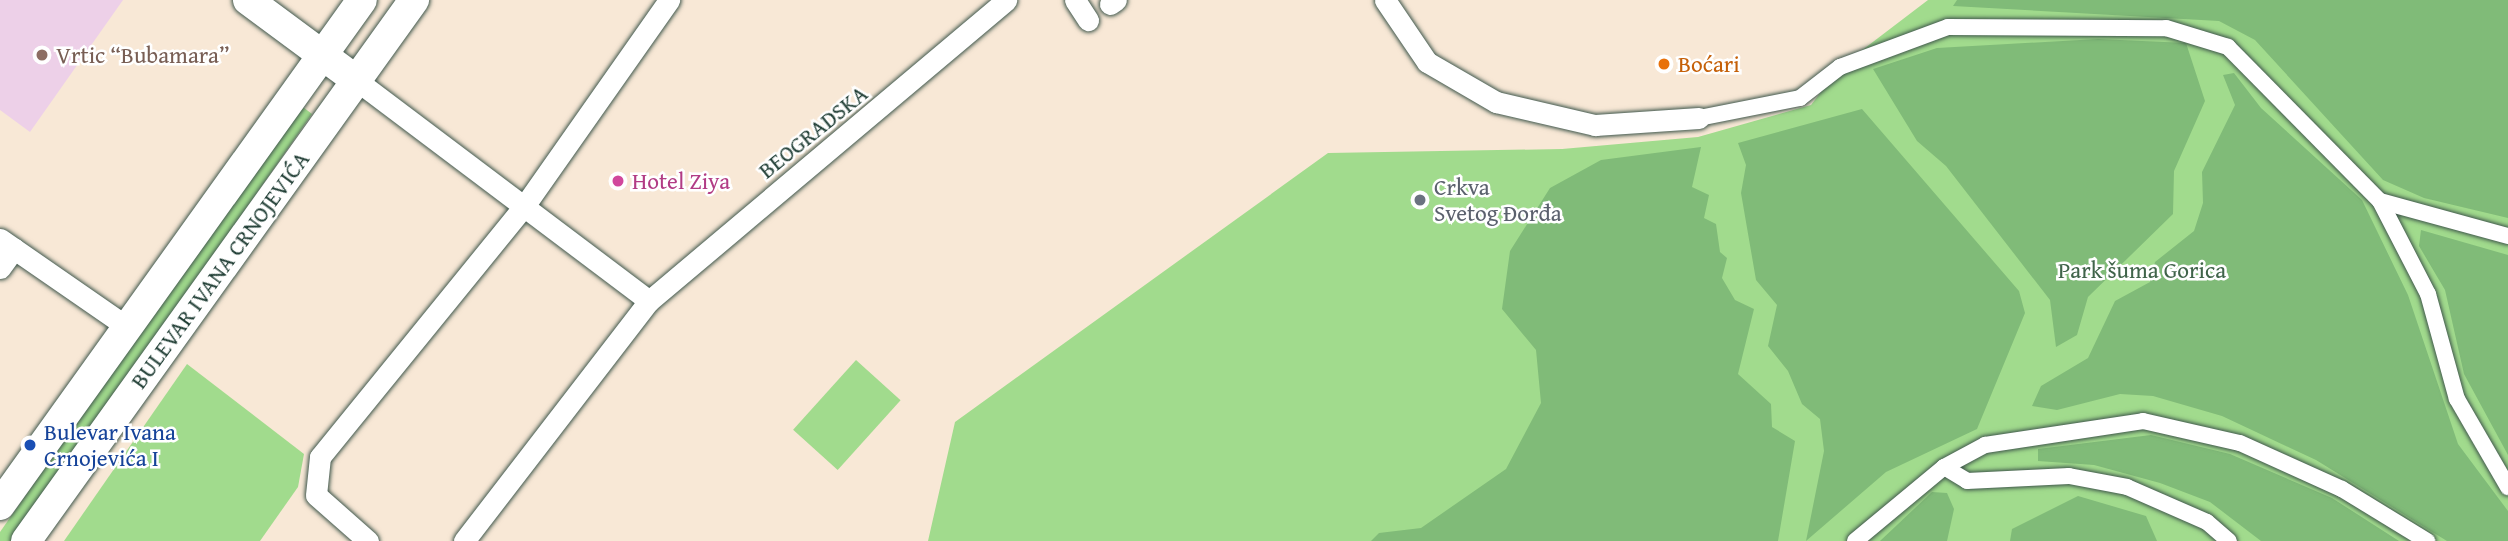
<!DOCTYPE html>
<html>
<head>
<meta charset="utf-8">
<style>
  body { margin:0 }
  #map { position:relative; width:2508px; height:541px; overflow:hidden; background:#f8e8d6; font-family:"Gentium Book Plus",serif }
  div>[style] { position:absolute }
  .built>* { inset:0; background:#edd0e8 }
  .green>* { inset:0; background:#a1db8d; transform-origin:0 0 }
  .forest>* { inset:0; background:#80bb78 }
  .roads { filter:drop-shadow(0 0 2px #40574c) drop-shadow(0 0 2px #40574c) }
  .pedestrian>* { height:16px; margin:-8px; padding:0 8px; transform-origin:8px; border-radius:8px; background:#fff }
  .minor>* { height:21px; margin:-10.5px; padding:0 10.5px; transform-origin:10.5px; border-radius:10.5px; background:#fff }
  .secondary>* { height:30px; margin:-15px; padding:0 15px; transform-origin:15px; border-radius:15px; background:#fff }
  .dots>* { width:19px; height:19px; translate:-50% -50%; box-sizing:border-box; border:4px solid #fff; border-radius:50% }
  span { translate:-50% -50%; white-space:nowrap; text-align:center; line-height:1.15; -webkit-text-stroke:5px #fff; paint-order:stroke }
  .education-label { font-size:23px; color:#785e54 }
  .left { translate:0 -50%; text-align:left }
  .food-label { font-size:23px; color:#c56008 }
  .street-label { font-size:23px; color:#1f3d34 }
  .hotel-label { font-size:23px; color:#b23c85 }
  .worship-label { font-size:23px; color:#5b616d }
  .park-label { font-size:23px; color:#40644a }
  .transit-label { font-size:23px; color:#164399 }
</style>
</head>
<body>
<div id="map">
  <div class="built">
    <div style="clip-path:polygon(0 0,123px 0,30px 132px,0 110px)"></div>
  </div>
  <div class="green">
    <div style="clip-path:polygon(1928px 0,2508px 0,2508px 541px,928px 541px,955px 422px,1328px 153px,1562px 149px,1698px 137px,1811px 105px,1840px 67px)"></div>
    <div style="clip-path:polygon(299px 104px,312px 114px,14px 541px,0 541px,0 532px)"></div>
    <div style="left:856px;top:360px;width:60px;height:94px;rotate:42deg"></div>
    <div style="clip-path:polygon(187px 364px,304px 454px,298px 487px,260px 541px,64px 541px)"></div>
  </div>
  <div class="forest">
    <div style="clip-path:polygon(1957px 0,2508px 0,2508px 218px,2424px 198px,2383px 180px,2255px 40px,2219px 21px,1953px 6px)"></div>
    <div style="clip-path:polygon(2098px 39px,2186px 43px,2205px 101px,2174px 171px,2173px 214px,2088px 297px,2077px 335px,2056px 347px,2050px 300px,1946px 166px,1917px 141px,1873px 69px,1937px 48px)"></div>
    <div style="clip-path:polygon(2234px 73px,2261px 108px,2362px 200px,2408px 295px,2458px 444px,2508px 511px,2508px 541px,2447px 541px,2316px 460px,2222px 416px,2153px 396px,2120px 394px,2057px 410px,2032px 406px,2041px 386px,2088px 358px,2115px 301px,2150px 282px,2155px 262px,2194px 231px,2203px 203px,2202px 172px,2235px 105px,2223px 75px)"></div>
    <div style="clip-path:polygon(1862px 109px,2019px 291px,2025px 313px,1977px 429px,1886px 472px,1806px 541px,1824px 451px,1820px 419px,1802px 404px,1788px 371px,1768px 346px,1777px 305px,1756px 280px,1741px 193px,1746px 165px,1738px 143px)"></div>
    <div style="clip-path:polygon(1701px 147px,1692px 187px,1709px 195px,1704px 218px,1716px 224px,1720px 252px,1727px 258px,1722px 278px,1735px 300px,1754px 309px,1738px 374px,1771px 404px,1772px 427px,1795px 441px,1778px 541px,1371px 541px,1379px 533px,1421px 528px,1506px 469px,1541px 403px,1536px 350px,1502px 309px,1510px 251px,1550px 188px,1601px 160px)"></div>
    <div style="clip-path:polygon(2421px 230px,2508px 255px,2508px 455px,2464px 374px,2445px 290px,2419px 246px)"></div>
    <div style="clip-path:polygon(2151px 435px,2230px 454px,2332px 498px,2399px 541px,2261px 541px,2210px 502px,2160px 483px,2094px 465px,2038px 461px,2038px 449px)"></div>
    <div style="clip-path:polygon(1932px 492px,1947px 493px,1954px 509px,1947px 541px,1880px 541px)"></div>
    <div style="clip-path:polygon(2078px 496px,2146px 516px,2157px 541px,2010px 541px,2012px 529px)"></div>
  </div>
  <div class="roads">
    <div class="pedestrian">
      <div style="left:1699px;top:118px;width:103px;rotate:-11.2deg"></div>
      <div style="left:1800px;top:98px;width:51px;rotate:-37.8deg"></div>
      <div style="left:1840px;top:67px;width:115px;rotate:-20.3deg"></div>
      <div style="left:1948px;top:27px;width:218px;rotate:0.3deg"></div>
      <div style="left:2166px;top:28px;width:65px;rotate:17deg"></div>
      <div style="left:2228px;top:47px;width:216px;rotate:45.4deg"></div>
      <div style="left:2380px;top:201px;width:105px;rotate:62.7deg"></div>
      <div style="left:2428px;top:294px;width:109px;rotate:74.6deg"></div>
      <div style="left:2457px;top:399px;width:102px;rotate:59.9deg"></div>
      <div style="left:2380px;top:201px;width:133px;rotate:15.3deg"></div>
      <div style="left:1944px;top:467px;width:47px;rotate:-28.2deg"></div>
      <div style="left:1985px;top:445px;width:160px;rotate:-8.6deg"></div>
      <div style="left:2143px;top:421px;width:99px;rotate:12.8deg"></div>
      <div style="left:2240px;top:443px;width:112px;rotate:24.3deg"></div>
      <div style="left:2342px;top:489px;width:100px;rotate:31.5deg"></div>
      <div style="left:1855px;top:541px;width:116px;rotate:-39.7deg"></div>
      <div style="left:1944px;top:467px;width:27px;rotate:31deg"></div>
      <div style="left:1967px;top:481px;width:102px;rotate:-2.8deg"></div>
      <div style="left:2069px;top:476px;width:59px;rotate:10.7deg"></div>
      <div style="left:2127px;top:487px;width:87px;rotate:23.6deg"></div>
      <div style="left:2207px;top:522px;width:29px;rotate:41deg"></div>
    </div>
    <div class="minor">
      <div style="left:1075px;top:0;width:24px;rotate:57deg"></div>
      <div style="left:1385px;top:0;width:75px;rotate:55.9deg"></div>
      <div style="left:1427px;top:62px;width:80px;rotate:30.1deg"></div>
      <div style="left:1496px;top:102px;width:102px;rotate:13.1deg"></div>
      <div style="left:1595px;top:125px;width:104px;rotate:-3.9deg"></div>
      <div style="left:1110px;top:4px;width:7px;rotate:-34deg"></div>
      <div style="left:356px;top:80px;width:367px;rotate:37deg"></div>
      <div style="left:0;top:239px;width:155px;rotate:34.7deg"></div>
      <div style="left:0;top:268px;width:24px;rotate:-54deg"></div>
      <div style="left:368px;top:541px;width:69px;rotate:-138.5deg"></div>
      <div style="left:316px;top:495px;width:38px;rotate:-84deg"></div>
      <div style="left:320px;top:457px;width:325px;rotate:-50.9deg"></div>
      <div style="left:525px;top:205px;width:251px;rotate:-54.9deg"></div>
      <div style="left:464px;top:541px;width:303px;rotate:-52.4deg"></div>
      <div style="left:649px;top:301px;width:467px;rotate:-40.1deg"></div>
    </div>
    <div class="secondary">
      <div style="left:248px;top:0;width:134px;rotate:36.5deg"></div>
      <div style="left:0;top:505px;width:621px;rotate:-54.37deg"></div>
      <div style="left:26px;top:541px;width:666px;rotate:-54.35deg"></div>
    </div>
  </div>
  <div class="dots">
    <div style="left:42px;top:55px;background:#8d6e63"></div>
    <div style="left:1664px;top:64px;background:#e8710a"></div>
    <div style="left:618px;top:181px;background:#d1479c"></div>
    <div style="left:1420px;top:200px;background:#6b7280"></div>
    <div style="left:30px;top:445px;background:#1a4fb4"></div>
  </div>
  <div class="education-label">
    <span class="left" style="left:56px;top:55px">Vrtic “Bubamara”</span>
  </div>
  <div class="food-label">
    <span class="left" style="left:1678px;top:64px">Boćari</span>
  </div>
  <div class="street-label">
    <span style="left:813px;top:132px;rotate:-39deg">BEOGRADSKA</span>
    <span style="left:220px;top:270px;rotate:-54deg">BULEVAR IVANA CRNOJEVIĆA</span>
  </div>
  <div class="hotel-label">
    <span class="left" style="left:632px;top:181px">Hotel Ziya</span>
  </div>
  <div class="worship-label">
    <span class="left" style="left:1434px;top:200px">Crkva<br>Svetog Đorđa</span>
  </div>
  <div class="park-label">
    <span style="left:2142px;top:270px">Park šuma Gorica</span>
  </div>
  <div class="transit-label">
    <span class="left" style="left:44px;top:445px">Bulevar Ivana<br>Crnojevića I</span>
  </div>
</div>
</body>
</html>
